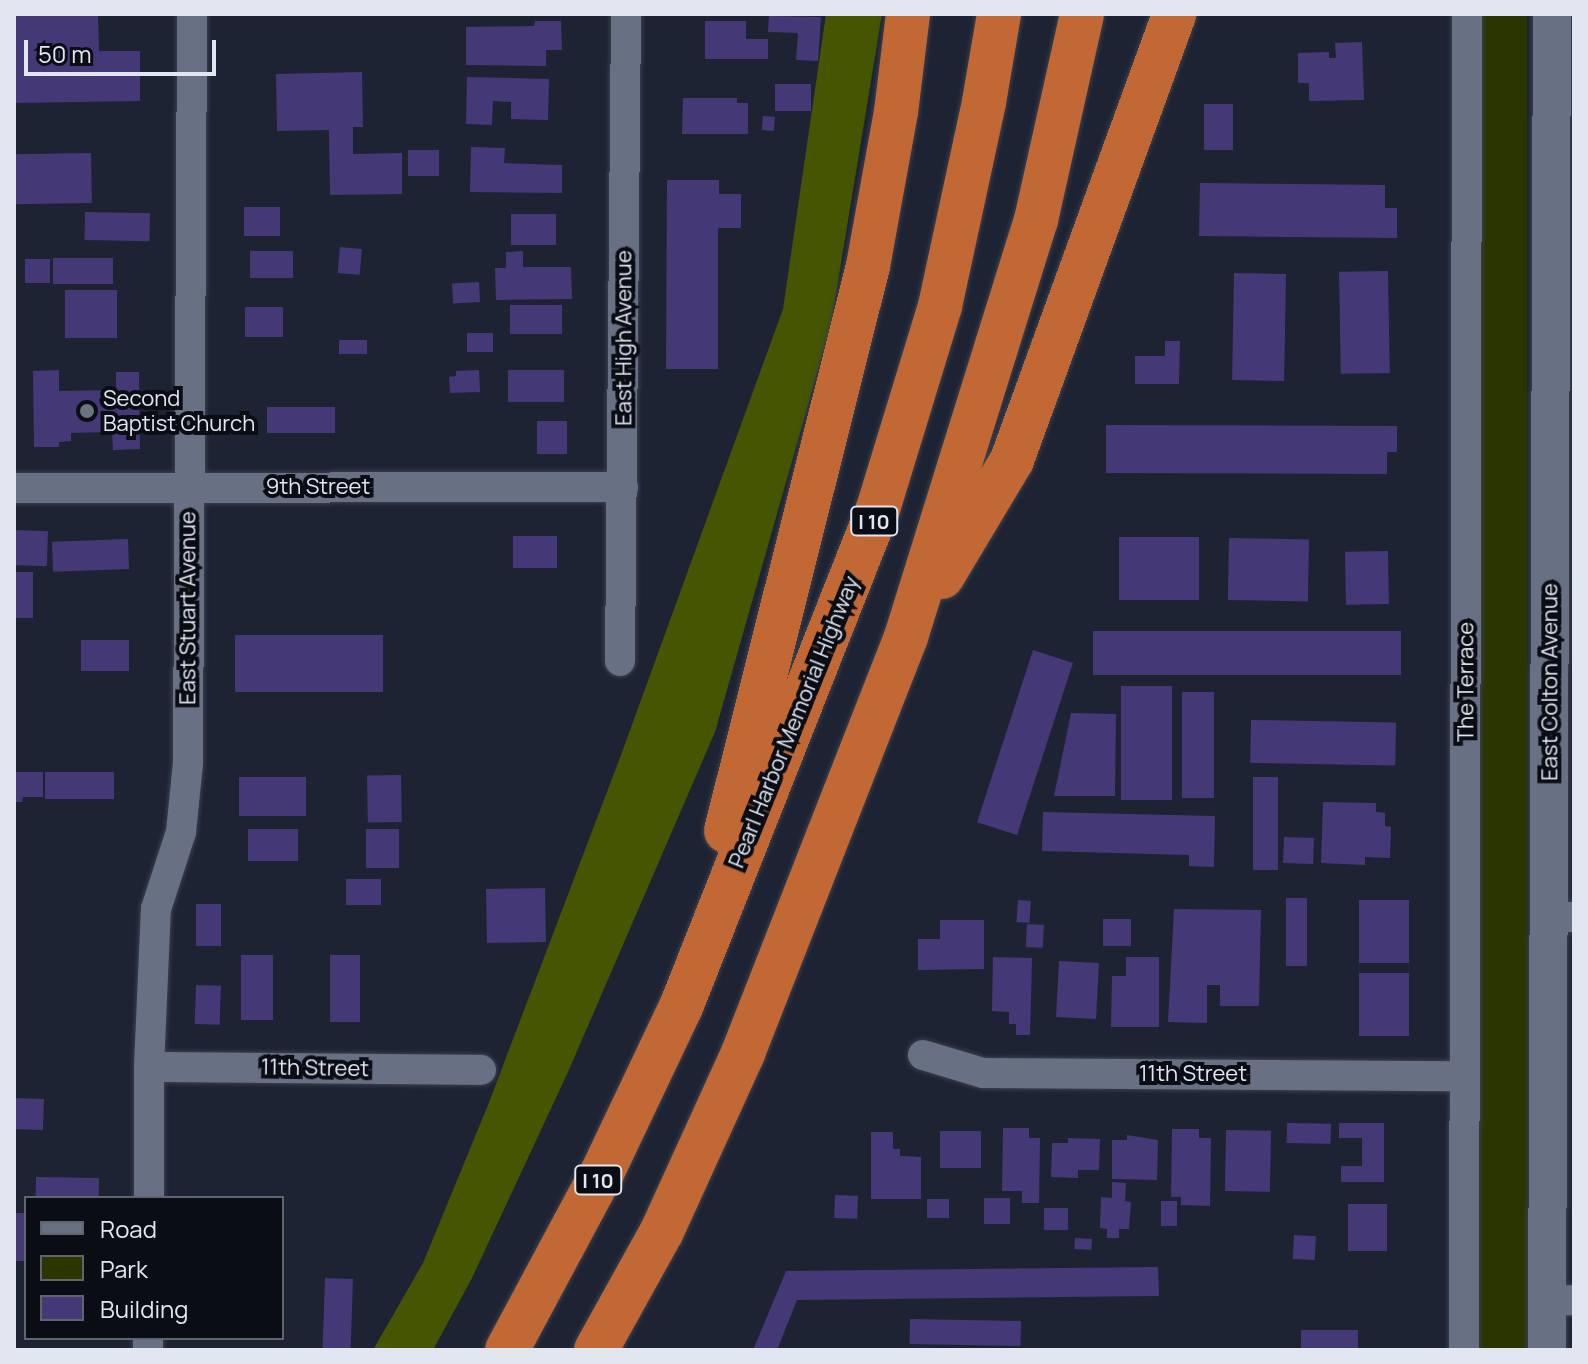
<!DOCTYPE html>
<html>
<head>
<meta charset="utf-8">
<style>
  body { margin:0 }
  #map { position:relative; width:1588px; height:1364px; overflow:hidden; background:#1d2333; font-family:Manrope,sans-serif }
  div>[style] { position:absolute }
  .green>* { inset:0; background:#2a3501; transform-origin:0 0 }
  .forest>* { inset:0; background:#455502 }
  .building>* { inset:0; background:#443976; transform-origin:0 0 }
  .roads { filter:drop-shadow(0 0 2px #3b404e) drop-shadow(0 0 2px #3b404e) }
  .minor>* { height:30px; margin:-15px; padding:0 15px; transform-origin:15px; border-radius:15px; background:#687083 }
  .tertiary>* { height:38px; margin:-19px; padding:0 19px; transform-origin:19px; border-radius:19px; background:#687083 }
  .motorway>* { height:44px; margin:-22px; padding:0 22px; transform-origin:22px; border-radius:22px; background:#c26835 }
  .dots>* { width:22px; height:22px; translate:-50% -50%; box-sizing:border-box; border:4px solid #0a0d14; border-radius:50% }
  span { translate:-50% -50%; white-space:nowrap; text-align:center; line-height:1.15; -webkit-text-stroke:8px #0a0d14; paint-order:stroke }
  .shield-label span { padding:2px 6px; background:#0a0d14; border:2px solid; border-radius:6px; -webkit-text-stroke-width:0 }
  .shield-label { font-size:20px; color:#e1e6f1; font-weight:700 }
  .street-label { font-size:22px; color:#e1e6f1 }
  .poi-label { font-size:22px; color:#e1e6f1 }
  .left { translate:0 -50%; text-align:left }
  .frame { position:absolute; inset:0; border:16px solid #e1e6f1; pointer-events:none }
  .legend { position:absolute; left:24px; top:1196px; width:260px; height:144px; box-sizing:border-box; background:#0a0d14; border:2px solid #60646c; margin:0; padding:10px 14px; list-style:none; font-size:24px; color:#e1e6f1 }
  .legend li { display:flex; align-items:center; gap:16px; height:40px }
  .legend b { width:40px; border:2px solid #60646c }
  .scale { position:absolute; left:24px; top:40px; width:192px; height:36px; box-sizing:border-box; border:4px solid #e1e6f1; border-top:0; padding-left:10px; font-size:24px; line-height:28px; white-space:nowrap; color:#e1e6f1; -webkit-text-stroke:6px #0a0d14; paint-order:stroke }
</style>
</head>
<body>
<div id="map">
  <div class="green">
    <div style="left:1480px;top:14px;width:47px;height:1336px"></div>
  </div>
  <div class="forest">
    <div style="clip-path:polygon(826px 14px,882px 14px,831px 324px,715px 732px,568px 1072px,472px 1278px,433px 1350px,373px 1350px,423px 1263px,488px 1105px,621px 755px,783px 309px)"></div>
  </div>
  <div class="building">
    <div style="clip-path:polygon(14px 14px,98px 14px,99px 51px,140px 51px,140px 101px,14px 103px)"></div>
    <div style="clip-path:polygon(769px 16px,821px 17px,818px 61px,796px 60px,798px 33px,768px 32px)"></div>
    <div style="clip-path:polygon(535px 21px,561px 21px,562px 50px,546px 50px,546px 66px,466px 65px,466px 27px,534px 26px)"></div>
    <div style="clip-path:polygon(705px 21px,746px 21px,746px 39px,768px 39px,768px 59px,705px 59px)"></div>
    <div style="clip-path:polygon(1362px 42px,1364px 100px,1309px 101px,1309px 83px,1298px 83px,1298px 53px,1329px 52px,1329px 58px,1336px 58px,1335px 43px)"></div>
    <div style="clip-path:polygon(362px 72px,363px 127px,353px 127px,353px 154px,402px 153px,402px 194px,330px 195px,329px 130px,277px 131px,276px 74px)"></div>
    <div style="clip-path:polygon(467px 77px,549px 79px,548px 120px,511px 119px,511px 102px,493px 101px,492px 125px,466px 124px)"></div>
    <div style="left:775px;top:84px;width:36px;height:27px"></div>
    <div style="clip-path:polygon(683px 98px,737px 98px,737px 103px,748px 103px,748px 134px,682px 134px)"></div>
    <div style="left:1204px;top:104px;width:29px;height:46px"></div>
    <div style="left:763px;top:116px;width:12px;height:14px;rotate:5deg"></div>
    <div style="clip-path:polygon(471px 147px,505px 148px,504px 163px,562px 165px,562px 193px,470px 192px)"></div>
    <div style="left:408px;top:150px;width:31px;height:26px"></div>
    <div style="left:91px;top:153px;width:50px;height:77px;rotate:89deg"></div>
    <div style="clip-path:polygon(667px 180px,719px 180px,719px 194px,741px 194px,741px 228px,718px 228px,718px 369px,666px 369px)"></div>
    <div style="clip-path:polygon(1200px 183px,1385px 185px,1385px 208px,1397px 208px,1397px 238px,1199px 236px)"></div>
    <div style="left:244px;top:207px;width:36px;height:29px"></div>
    <div style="left:85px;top:212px;width:65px;height:28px;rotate:1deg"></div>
    <div style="left:556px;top:214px;width:31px;height:45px;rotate:90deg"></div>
    <div style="left:340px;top:247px;width:22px;height:26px;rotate:5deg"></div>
    <div style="left:250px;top:251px;width:43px;height:27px"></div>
    <div style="clip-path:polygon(523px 251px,523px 267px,571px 267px,572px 299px,496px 300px,495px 268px,506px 268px,506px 252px)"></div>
    <div style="left:113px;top:258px;width:26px;height:60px;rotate:90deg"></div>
    <div style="left:25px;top:259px;width:25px;height:24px"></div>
    <div style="left:1388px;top:271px;width:102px;height:49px;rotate:89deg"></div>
    <div style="left:1234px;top:273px;width:52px;height:107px;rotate:1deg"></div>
    <div style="left:479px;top:282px;width:20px;height:27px;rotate:87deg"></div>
    <div style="left:65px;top:290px;width:52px;height:48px"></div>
    <div style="left:562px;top:305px;width:29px;height:52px;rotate:90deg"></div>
    <div style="left:245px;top:307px;width:38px;height:30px"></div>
    <div style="left:467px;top:333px;width:26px;height:19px"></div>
    <div style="left:339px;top:340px;width:28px;height:14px"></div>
    <div style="clip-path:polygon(1165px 341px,1180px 341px,1179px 384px,1135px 384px,1135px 356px,1165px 356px)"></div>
    <div style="clip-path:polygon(59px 370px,59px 391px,116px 390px,116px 372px,139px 372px,140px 449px,113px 450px,112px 432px,71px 433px,71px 441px,59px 442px,59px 447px,34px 447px,33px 371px)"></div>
    <div style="clip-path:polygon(479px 370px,480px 392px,450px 393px,449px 377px,456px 376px,456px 371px)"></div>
    <div style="left:508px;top:370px;width:56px;height:32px"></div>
    <div style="left:267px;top:407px;width:68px;height:26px"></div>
    <div style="left:567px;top:421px;width:33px;height:30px;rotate:90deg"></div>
    <div style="clip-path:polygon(1106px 425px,1397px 426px,1397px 452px,1387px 452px,1387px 474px,1106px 473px)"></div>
    <div style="left:14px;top:530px;width:34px;height:35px;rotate:2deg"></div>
    <div style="left:557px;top:536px;width:32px;height:44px;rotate:90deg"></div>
    <div style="left:1199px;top:537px;width:63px;height:80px;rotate:90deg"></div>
    <div style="left:1229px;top:538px;width:80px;height:62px;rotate:1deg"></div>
    <div style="left:128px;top:539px;width:30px;height:76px;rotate:88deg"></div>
    <div style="left:1388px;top:551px;width:53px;height:43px;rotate:89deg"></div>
    <div style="left:14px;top:572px;width:19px;height:46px"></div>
    <div style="left:1401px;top:631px;width:44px;height:308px;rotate:90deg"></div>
    <div style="left:235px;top:635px;width:148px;height:57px"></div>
    <div style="left:81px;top:640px;width:48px;height:31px"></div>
    <div style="left:1033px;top:650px;width:42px;height:181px;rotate:18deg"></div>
    <div style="left:1121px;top:686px;width:51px;height:114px"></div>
    <div style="left:1182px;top:692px;width:32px;height:106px"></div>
    <div style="clip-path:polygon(1071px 713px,1116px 714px,1115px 796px,1054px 796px)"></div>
    <div style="left:1251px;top:720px;width:145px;height:43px;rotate:1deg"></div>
    <div style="clip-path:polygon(14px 772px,43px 772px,43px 797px,23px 797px,22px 802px,14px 802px)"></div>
    <div style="left:114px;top:772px;width:27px;height:69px;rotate:90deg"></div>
    <div style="left:401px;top:775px;width:47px;height:34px;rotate:89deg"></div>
    <div style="left:239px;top:777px;width:67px;height:39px"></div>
    <div style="left:1253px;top:777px;width:25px;height:93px"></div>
    <div style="clip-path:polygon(1323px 802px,1376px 803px,1376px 812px,1385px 813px,1385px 826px,1391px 827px,1390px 858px,1365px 857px,1365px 865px,1321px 863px)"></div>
    <div style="clip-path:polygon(1043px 812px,1215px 816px,1214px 867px,1189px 866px,1189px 855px,1042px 851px)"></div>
    <div style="left:248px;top:829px;width:50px;height:32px"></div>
    <div style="left:366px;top:829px;width:33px;height:39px"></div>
    <div style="left:1284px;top:837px;width:30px;height:26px;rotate:2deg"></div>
    <div style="left:346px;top:879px;width:35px;height:26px"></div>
    <div style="left:545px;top:888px;width:54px;height:59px;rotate:89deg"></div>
    <div style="left:1286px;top:898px;width:21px;height:68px"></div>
    <div style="left:1018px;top:900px;width:13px;height:22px;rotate:4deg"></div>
    <div style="left:1359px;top:900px;width:50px;height:63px"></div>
    <div style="left:196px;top:904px;width:25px;height:42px"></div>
    <div style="clip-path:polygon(1174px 909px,1261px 910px,1259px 1006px,1220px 1006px,1220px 985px,1207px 985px,1207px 1023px,1168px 1022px)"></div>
    <div style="left:1103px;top:919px;width:28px;height:27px"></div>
    <div style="clip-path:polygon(940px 920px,984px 920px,984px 969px,918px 970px,918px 939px,940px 939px)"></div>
    <div style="left:1027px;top:924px;width:17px;height:23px;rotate:3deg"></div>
    <div style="left:241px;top:955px;width:32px;height:65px"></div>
    <div style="left:330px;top:955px;width:30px;height:67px"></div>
    <div style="clip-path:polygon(993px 957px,1032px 958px,1030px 1035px,1016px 1035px,1016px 1024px,1009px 1024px,1009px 1012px,992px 1011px)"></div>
    <div style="clip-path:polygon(1126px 957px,1159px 957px,1159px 1027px,1111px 1027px,1112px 976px,1126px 976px)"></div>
    <div style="left:1059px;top:961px;width:40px;height:56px;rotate:3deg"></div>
    <div style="left:1359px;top:973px;width:50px;height:63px"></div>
    <div style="left:196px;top:985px;width:25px;height:39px;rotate:2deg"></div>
    <div style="left:14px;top:1098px;width:30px;height:31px;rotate:2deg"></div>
    <div style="left:1287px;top:1123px;width:44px;height:20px;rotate:1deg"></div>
    <div style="clip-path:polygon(1339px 1123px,1384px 1123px,1384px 1182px,1341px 1182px,1341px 1166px,1362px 1166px,1362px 1138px,1339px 1138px)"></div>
    <div style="clip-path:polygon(1003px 1128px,1029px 1128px,1029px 1138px,1040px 1138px,1039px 1203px,1022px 1203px,1022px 1191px,1002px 1191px)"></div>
    <div style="clip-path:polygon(1172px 1129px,1199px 1129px,1199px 1138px,1211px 1138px,1210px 1206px,1181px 1205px,1181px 1197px,1171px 1197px)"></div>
    <div style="left:1226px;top:1130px;width:45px;height:61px;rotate:1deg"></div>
    <div style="left:981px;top:1131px;width:37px;height:41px;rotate:90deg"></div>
    <div style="clip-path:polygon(871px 1132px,893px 1132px,893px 1149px,900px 1149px,900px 1156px,921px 1157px,921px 1199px,871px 1199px)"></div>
    <div style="clip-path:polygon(1127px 1135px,1158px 1140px,1157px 1180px,1112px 1179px,1112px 1140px,1127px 1140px)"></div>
    <div style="clip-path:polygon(1068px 1138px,1100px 1139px,1099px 1170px,1078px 1170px,1078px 1178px,1051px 1177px,1052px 1143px,1068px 1143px)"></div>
    <div style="left:36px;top:1177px;width:63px;height:21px;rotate:1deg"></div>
    <div style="clip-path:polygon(1112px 1182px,1126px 1183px,1125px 1201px,1131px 1202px,1129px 1229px,1119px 1229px,1119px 1238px,1107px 1238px,1107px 1229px,1100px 1228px,1101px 1197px,1112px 1198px)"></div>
    <div style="left:835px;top:1195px;width:23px;height:23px;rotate:2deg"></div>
    <div style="left:984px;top:1198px;width:26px;height:26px"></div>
    <div style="left:927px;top:1199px;width:22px;height:19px"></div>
    <div style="left:1161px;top:1201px;width:16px;height:25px"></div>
    <div style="left:1348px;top:1204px;width:39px;height:47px"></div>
    <div style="left:1044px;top:1208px;width:24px;height:22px"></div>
    <div style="left:14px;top:1213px;width:12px;height:48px"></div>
    <div style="left:1294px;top:1235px;width:22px;height:24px;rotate:3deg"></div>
    <div style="left:1075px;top:1238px;width:17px;height:11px;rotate:3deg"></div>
    <div style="clip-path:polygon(1158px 1267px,1159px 1296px,797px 1300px,777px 1350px,753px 1350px,786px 1271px)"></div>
    <div style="left:325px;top:1278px;width:28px;height:72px;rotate:2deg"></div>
    <div style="left:910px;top:1319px;width:111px;height:25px;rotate:1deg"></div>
    <div style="left:1301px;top:1330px;width:57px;height:20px"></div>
  </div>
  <div class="roads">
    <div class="minor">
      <div style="left:14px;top:488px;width:609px;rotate:-0.09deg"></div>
      <div style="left:620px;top:661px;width:647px;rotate:-89.47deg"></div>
      <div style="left:1549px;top:917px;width:25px"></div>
      <div style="left:923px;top:1055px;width:63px;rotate:16.7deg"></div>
      <div style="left:983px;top:1073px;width:482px;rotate:0.4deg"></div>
      <div style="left:149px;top:1067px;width:332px;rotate:0.5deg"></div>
      <div style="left:149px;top:1198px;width:131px;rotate:-90deg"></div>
      <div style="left:149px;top:1067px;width:158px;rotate:-87.5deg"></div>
      <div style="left:156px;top:909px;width:81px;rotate:-72deg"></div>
      <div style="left:181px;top:832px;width:69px;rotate:-84.2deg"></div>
      <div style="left:188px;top:763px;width:749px;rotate:-89.69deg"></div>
      <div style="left:1547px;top:1301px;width:27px;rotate:-2deg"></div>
      <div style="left:148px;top:1350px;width:12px;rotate:-90deg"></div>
      <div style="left:1464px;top:1350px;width:1336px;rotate:-89.87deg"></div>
    </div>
    <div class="tertiary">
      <div style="left:1547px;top:1350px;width:1336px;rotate:-89.79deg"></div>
    </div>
    <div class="motorway">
      <div style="left:942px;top:577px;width:136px;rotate:-59.1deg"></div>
      <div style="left:1012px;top:460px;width:475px;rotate:-70deg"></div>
      <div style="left:726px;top:831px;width:583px;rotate:-75.89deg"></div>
      <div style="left:868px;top:266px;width:157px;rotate:-79.7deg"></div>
      <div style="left:896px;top:112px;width:99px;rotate:-83deg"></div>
      <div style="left:507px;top:1350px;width:201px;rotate:-61.8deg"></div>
      <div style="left:602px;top:1173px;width:184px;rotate:-64.6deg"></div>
      <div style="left:681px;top:1007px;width:536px;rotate:-68.42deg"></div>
      <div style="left:878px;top:509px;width:212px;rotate:-73deg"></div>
      <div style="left:940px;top:306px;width:209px;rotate:-77.8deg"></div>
      <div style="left:984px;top:102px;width:89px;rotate:-80.3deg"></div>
      <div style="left:596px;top:1350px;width:136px;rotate:-61deg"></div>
      <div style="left:662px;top:1231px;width:196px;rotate:-65.5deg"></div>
      <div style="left:743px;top:1053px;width:447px;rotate:-68.6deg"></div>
      <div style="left:906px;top:637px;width:437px;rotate:-72.7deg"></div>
      <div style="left:1036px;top:220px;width:211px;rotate:-77.4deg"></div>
    </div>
  </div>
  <div class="dots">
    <div style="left:87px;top:411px;background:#6b7280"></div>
  </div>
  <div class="shield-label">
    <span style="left:874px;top:521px">I 10</span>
    <span style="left:598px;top:1180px">I 10</span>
  </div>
  <div class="street-label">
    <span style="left:624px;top:338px;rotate:-90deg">East High Avenue</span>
    <span style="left:318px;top:487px">9th Street</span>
    <span style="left:188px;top:608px;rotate:-90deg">East Stuart Avenue</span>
    <span style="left:1466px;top:682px;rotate:-90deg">The Terrace</span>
    <span style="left:1550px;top:682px;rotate:-90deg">East Colton Avenue</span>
    <span style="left:794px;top:722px;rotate:-68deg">Pearl Harbor Memorial Highway</span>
    <span style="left:315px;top:1068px;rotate:1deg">11th Street</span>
    <span style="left:1193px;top:1074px">11th Street</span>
  </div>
  <div class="poi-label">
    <span class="left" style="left:103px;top:411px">Second<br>Baptist Church</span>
  </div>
  <div class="frame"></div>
  <ul class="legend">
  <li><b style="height:10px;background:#687083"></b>Road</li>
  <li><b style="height:22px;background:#2a3501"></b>Park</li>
  <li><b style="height:22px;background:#443976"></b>Building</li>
  </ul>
  <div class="scale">50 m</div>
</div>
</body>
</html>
